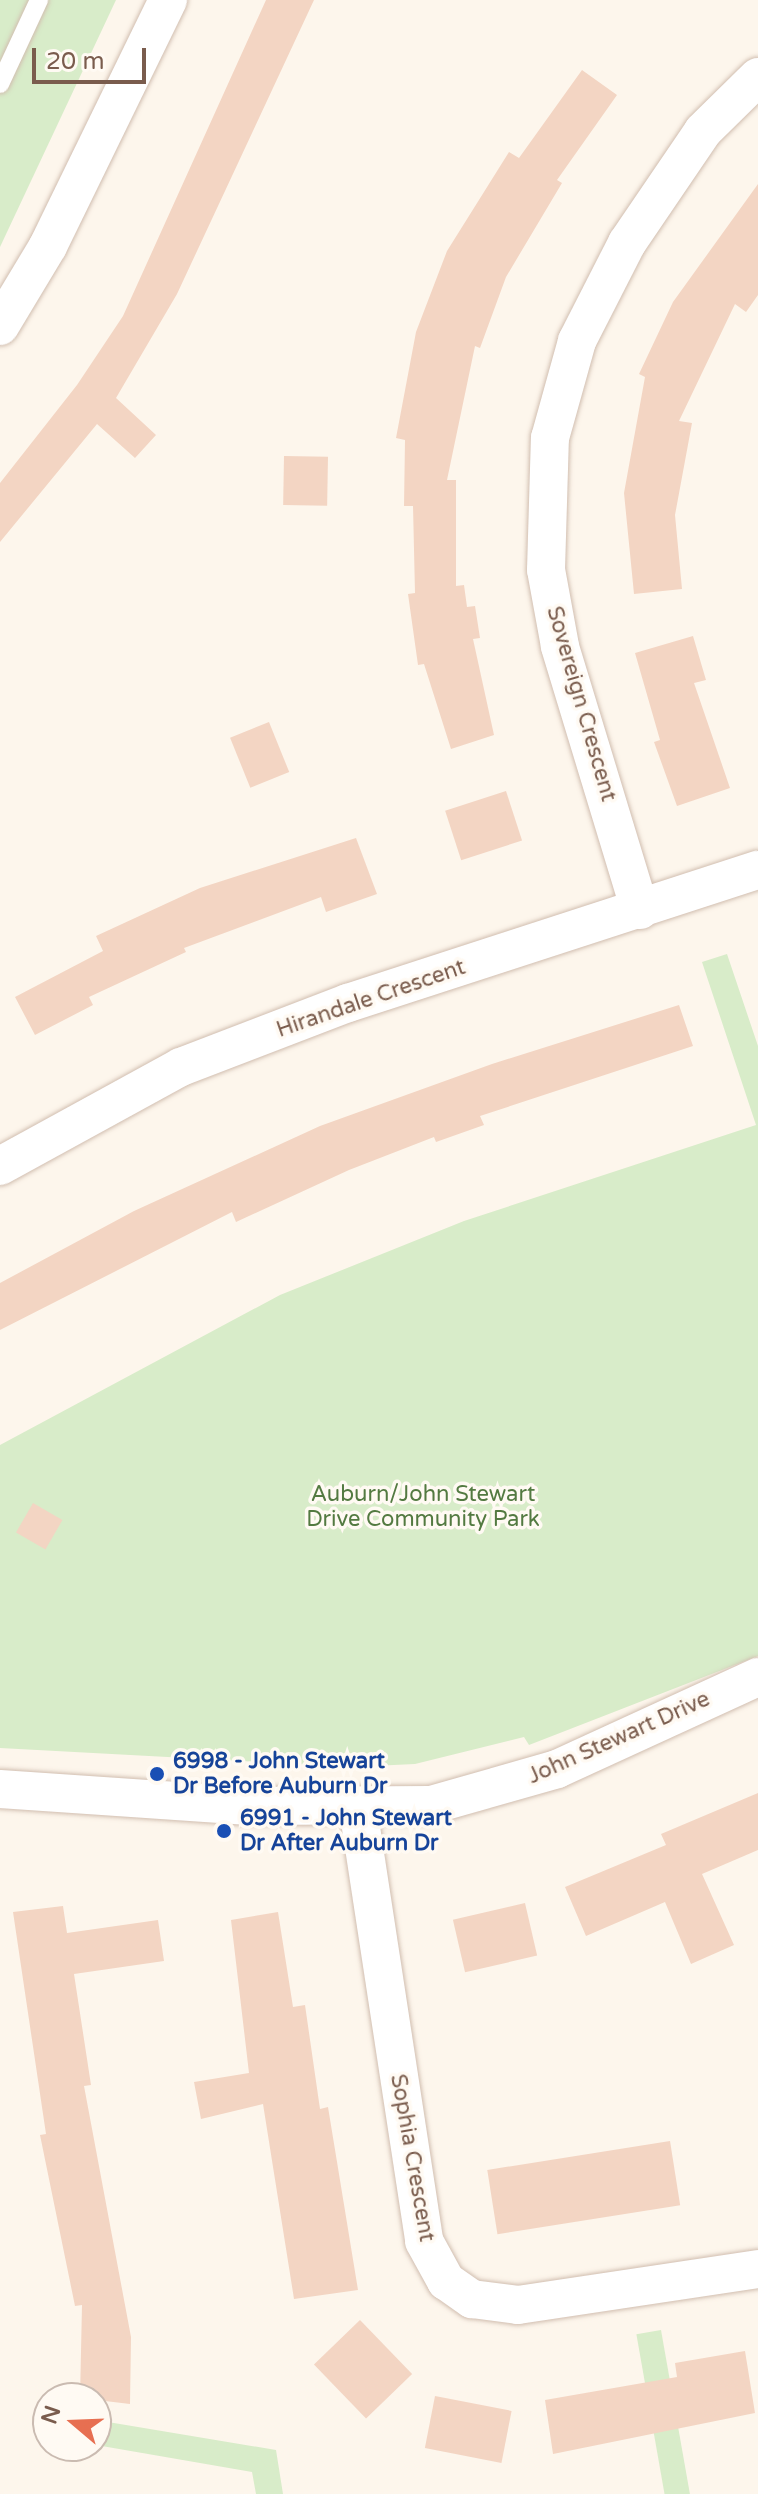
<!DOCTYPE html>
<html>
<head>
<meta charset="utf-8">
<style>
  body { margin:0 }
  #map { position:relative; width:758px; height:2494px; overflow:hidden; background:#fdf6ec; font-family:"Varela Round",sans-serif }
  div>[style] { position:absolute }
  .green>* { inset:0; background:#d8ecc9; transform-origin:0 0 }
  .building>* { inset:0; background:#f3d5c3; transform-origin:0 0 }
  .roads { filter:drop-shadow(0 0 2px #d1beb0) drop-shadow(0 0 2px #d1beb0) }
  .service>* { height:18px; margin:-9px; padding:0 9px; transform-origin:9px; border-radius:9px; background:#fff }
  .minor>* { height:38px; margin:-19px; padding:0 19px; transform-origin:19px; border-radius:19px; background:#fff }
  .dots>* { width:22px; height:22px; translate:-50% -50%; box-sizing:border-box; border:4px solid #fffaf3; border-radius:50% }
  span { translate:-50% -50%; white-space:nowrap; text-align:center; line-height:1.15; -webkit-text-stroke:7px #fffaf3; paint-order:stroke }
  .street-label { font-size:22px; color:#7a5c4d }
  .park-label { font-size:22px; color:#537a41 }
  .transit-label { font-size:22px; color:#164399; font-weight:700 }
  .left { translate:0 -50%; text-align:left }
  .north { position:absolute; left:32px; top:2382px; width:80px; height:80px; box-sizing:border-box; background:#fffaf3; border:2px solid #cabbb1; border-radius:50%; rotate:289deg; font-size:22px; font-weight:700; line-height:32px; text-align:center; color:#7a5c4d }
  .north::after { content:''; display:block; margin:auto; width:28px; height:36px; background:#e76f51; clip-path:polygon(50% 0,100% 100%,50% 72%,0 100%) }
  .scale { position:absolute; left:32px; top:48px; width:114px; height:36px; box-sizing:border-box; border:4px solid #7a5c4d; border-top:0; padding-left:10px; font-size:24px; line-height:28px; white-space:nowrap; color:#7a5c4d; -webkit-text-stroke:6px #fffaf3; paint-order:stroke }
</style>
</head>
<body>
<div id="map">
  <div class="green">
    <div style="clip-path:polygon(0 0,116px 0,0 247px)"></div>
    <div style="clip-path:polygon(727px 954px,758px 1046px,758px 1656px,529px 1745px,524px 1737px,415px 1764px,351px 1767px,0 1748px,0 1445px,280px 1295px,464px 1221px,756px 1125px,702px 962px)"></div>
    <div style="left:661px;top:2330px;width:167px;height:25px;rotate:80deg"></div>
    <div style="clip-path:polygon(96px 2420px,276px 2450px,283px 2494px,256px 2494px,252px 2472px,96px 2445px)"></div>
  </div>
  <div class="building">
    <div style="clip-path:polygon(266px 0,314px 0,177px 294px,116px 398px,156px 435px,135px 458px,97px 424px,0 542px,0 483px,77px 385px,123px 316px)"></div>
    <div style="clip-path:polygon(582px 70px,617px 95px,557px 180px,562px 183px,506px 277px,480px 348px,475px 346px,447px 480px,456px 480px,456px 586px,464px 585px,467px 607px,475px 606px,480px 638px,473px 639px,494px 735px,451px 749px,424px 664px,418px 665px,408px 594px,415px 593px,413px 506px,404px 506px,405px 440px,396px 438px,416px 332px,447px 251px,509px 152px,519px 158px)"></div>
    <div style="clip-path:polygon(758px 184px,758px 295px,746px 312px,735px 304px,679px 421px,692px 423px,675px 515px,682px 589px,634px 594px,624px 493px,645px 377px,639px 374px,673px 302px)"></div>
    <div style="left:284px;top:456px;width:44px;height:49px;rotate:1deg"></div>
    <div style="clip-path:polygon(693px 636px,706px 680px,694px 683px,730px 788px,677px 806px,654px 742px,660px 740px,635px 653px)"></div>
    <div style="left:269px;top:722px;width:54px;height:42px;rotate:68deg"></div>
    <div style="left:506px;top:791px;width:52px;height:64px;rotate:72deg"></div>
    <div style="clip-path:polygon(356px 838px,377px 894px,326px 912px,321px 897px,184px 948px,186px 952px,89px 997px,93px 1005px,35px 1035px,15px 997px,103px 951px,96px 936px,200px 888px)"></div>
    <div style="clip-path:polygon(679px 1005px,693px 1046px,480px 1116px,484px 1125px,436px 1142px,434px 1137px,349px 1170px,236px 1222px,232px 1212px,0 1330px,0 1283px,134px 1211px,320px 1126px,492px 1064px)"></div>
    <div style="left:33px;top:1503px;width:34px;height:34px;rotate:30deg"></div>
    <div style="clip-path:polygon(758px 1793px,758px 1850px,702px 1874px,734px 1945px,691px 1964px,665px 1902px,586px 1936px,565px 1887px,666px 1845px,661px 1834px)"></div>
    <div style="left:525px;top:1903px;width:54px;height:74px;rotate:77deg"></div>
    <div style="clip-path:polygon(63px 1906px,67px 1933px,158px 1920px,164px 1961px,74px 1974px,91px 2085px,84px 2086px,131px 2337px,130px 2404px,80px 2398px,82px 2305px,75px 2306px,40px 2135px,46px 2134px,13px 1912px)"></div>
    <div style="clip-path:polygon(278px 1912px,293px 2007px,305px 2005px,320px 2109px,328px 2107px,358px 2290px,294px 2299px,263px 2104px,201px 2119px,194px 2082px,249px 2073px,231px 1920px)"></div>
    <div style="left:670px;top:2141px;width:65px;height:185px;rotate:81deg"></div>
    <div style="left:360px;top:2320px;width:75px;height:64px;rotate:46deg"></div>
    <div style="clip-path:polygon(745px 2351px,755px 2413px,553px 2454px,545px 2400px,677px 2377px,675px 2363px)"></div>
    <div style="left:435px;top:2396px;width:78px;height:53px;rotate:11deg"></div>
  </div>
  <div class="roads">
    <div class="service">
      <div style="left:0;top:84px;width:93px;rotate:-65.1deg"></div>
    </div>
    <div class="minor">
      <div style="left:0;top:326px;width:93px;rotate:-59deg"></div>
      <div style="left:48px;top:246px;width:274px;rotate:-64deg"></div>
      <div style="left:640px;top:910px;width:276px;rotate:-106.9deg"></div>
      <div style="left:560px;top:646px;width:77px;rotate:-100.4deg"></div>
      <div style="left:546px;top:570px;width:132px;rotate:-88.3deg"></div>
      <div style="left:550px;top:438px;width:101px;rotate:-74.4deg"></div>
      <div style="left:577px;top:341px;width:110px;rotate:-63deg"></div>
      <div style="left:627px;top:243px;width:135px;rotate:-55.8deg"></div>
      <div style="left:703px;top:131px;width:77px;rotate:-44.5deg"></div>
      <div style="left:0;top:1166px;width:206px;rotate:-28.7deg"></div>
      <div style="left:181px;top:1067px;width:179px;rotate:-21deg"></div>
      <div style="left:348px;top:1003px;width:431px;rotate:-18deg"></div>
      <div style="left:0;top:1789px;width:250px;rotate:3.9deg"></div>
      <div style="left:249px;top:1806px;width:182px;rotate:-0.3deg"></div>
      <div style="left:431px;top:1805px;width:131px;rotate:-15.9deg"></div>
      <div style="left:557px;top:1769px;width:221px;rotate:-24.6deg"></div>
      <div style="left:358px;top:1808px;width:438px;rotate:81.3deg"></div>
      <div style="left:424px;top:2241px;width:46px;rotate:61.2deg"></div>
      <div style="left:446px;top:2281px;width:32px;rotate:35deg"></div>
      <div style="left:472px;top:2299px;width:46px;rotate:7.4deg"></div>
      <div style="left:518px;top:2305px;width:243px;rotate:-8.5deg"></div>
    </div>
  </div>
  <div class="dots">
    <div style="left:157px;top:1774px;background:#1a4fb4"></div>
    <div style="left:224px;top:1831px;background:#1a4fb4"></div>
  </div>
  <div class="street-label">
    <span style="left:581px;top:704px;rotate:74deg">Sovereign Crescent</span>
    <span style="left:371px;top:999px;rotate:-19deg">Hirandale Crescent</span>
    <span style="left:619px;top:1738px;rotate:-24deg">John Stewart Drive</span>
    <span style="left:412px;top:2158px;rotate:80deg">Sophia Crescent</span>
  </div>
  <div class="park-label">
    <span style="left:423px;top:1507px">Auburn/John Stewart<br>Drive Community Park</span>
  </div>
  <div class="transit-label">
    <span class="left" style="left:173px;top:1774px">6998 - John Stewart<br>Dr Before Auburn Dr</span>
    <span class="left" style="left:240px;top:1831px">6991 - John Stewart<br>Dr After Auburn Dr</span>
  </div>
  <div class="north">N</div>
  <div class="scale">20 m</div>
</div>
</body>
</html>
